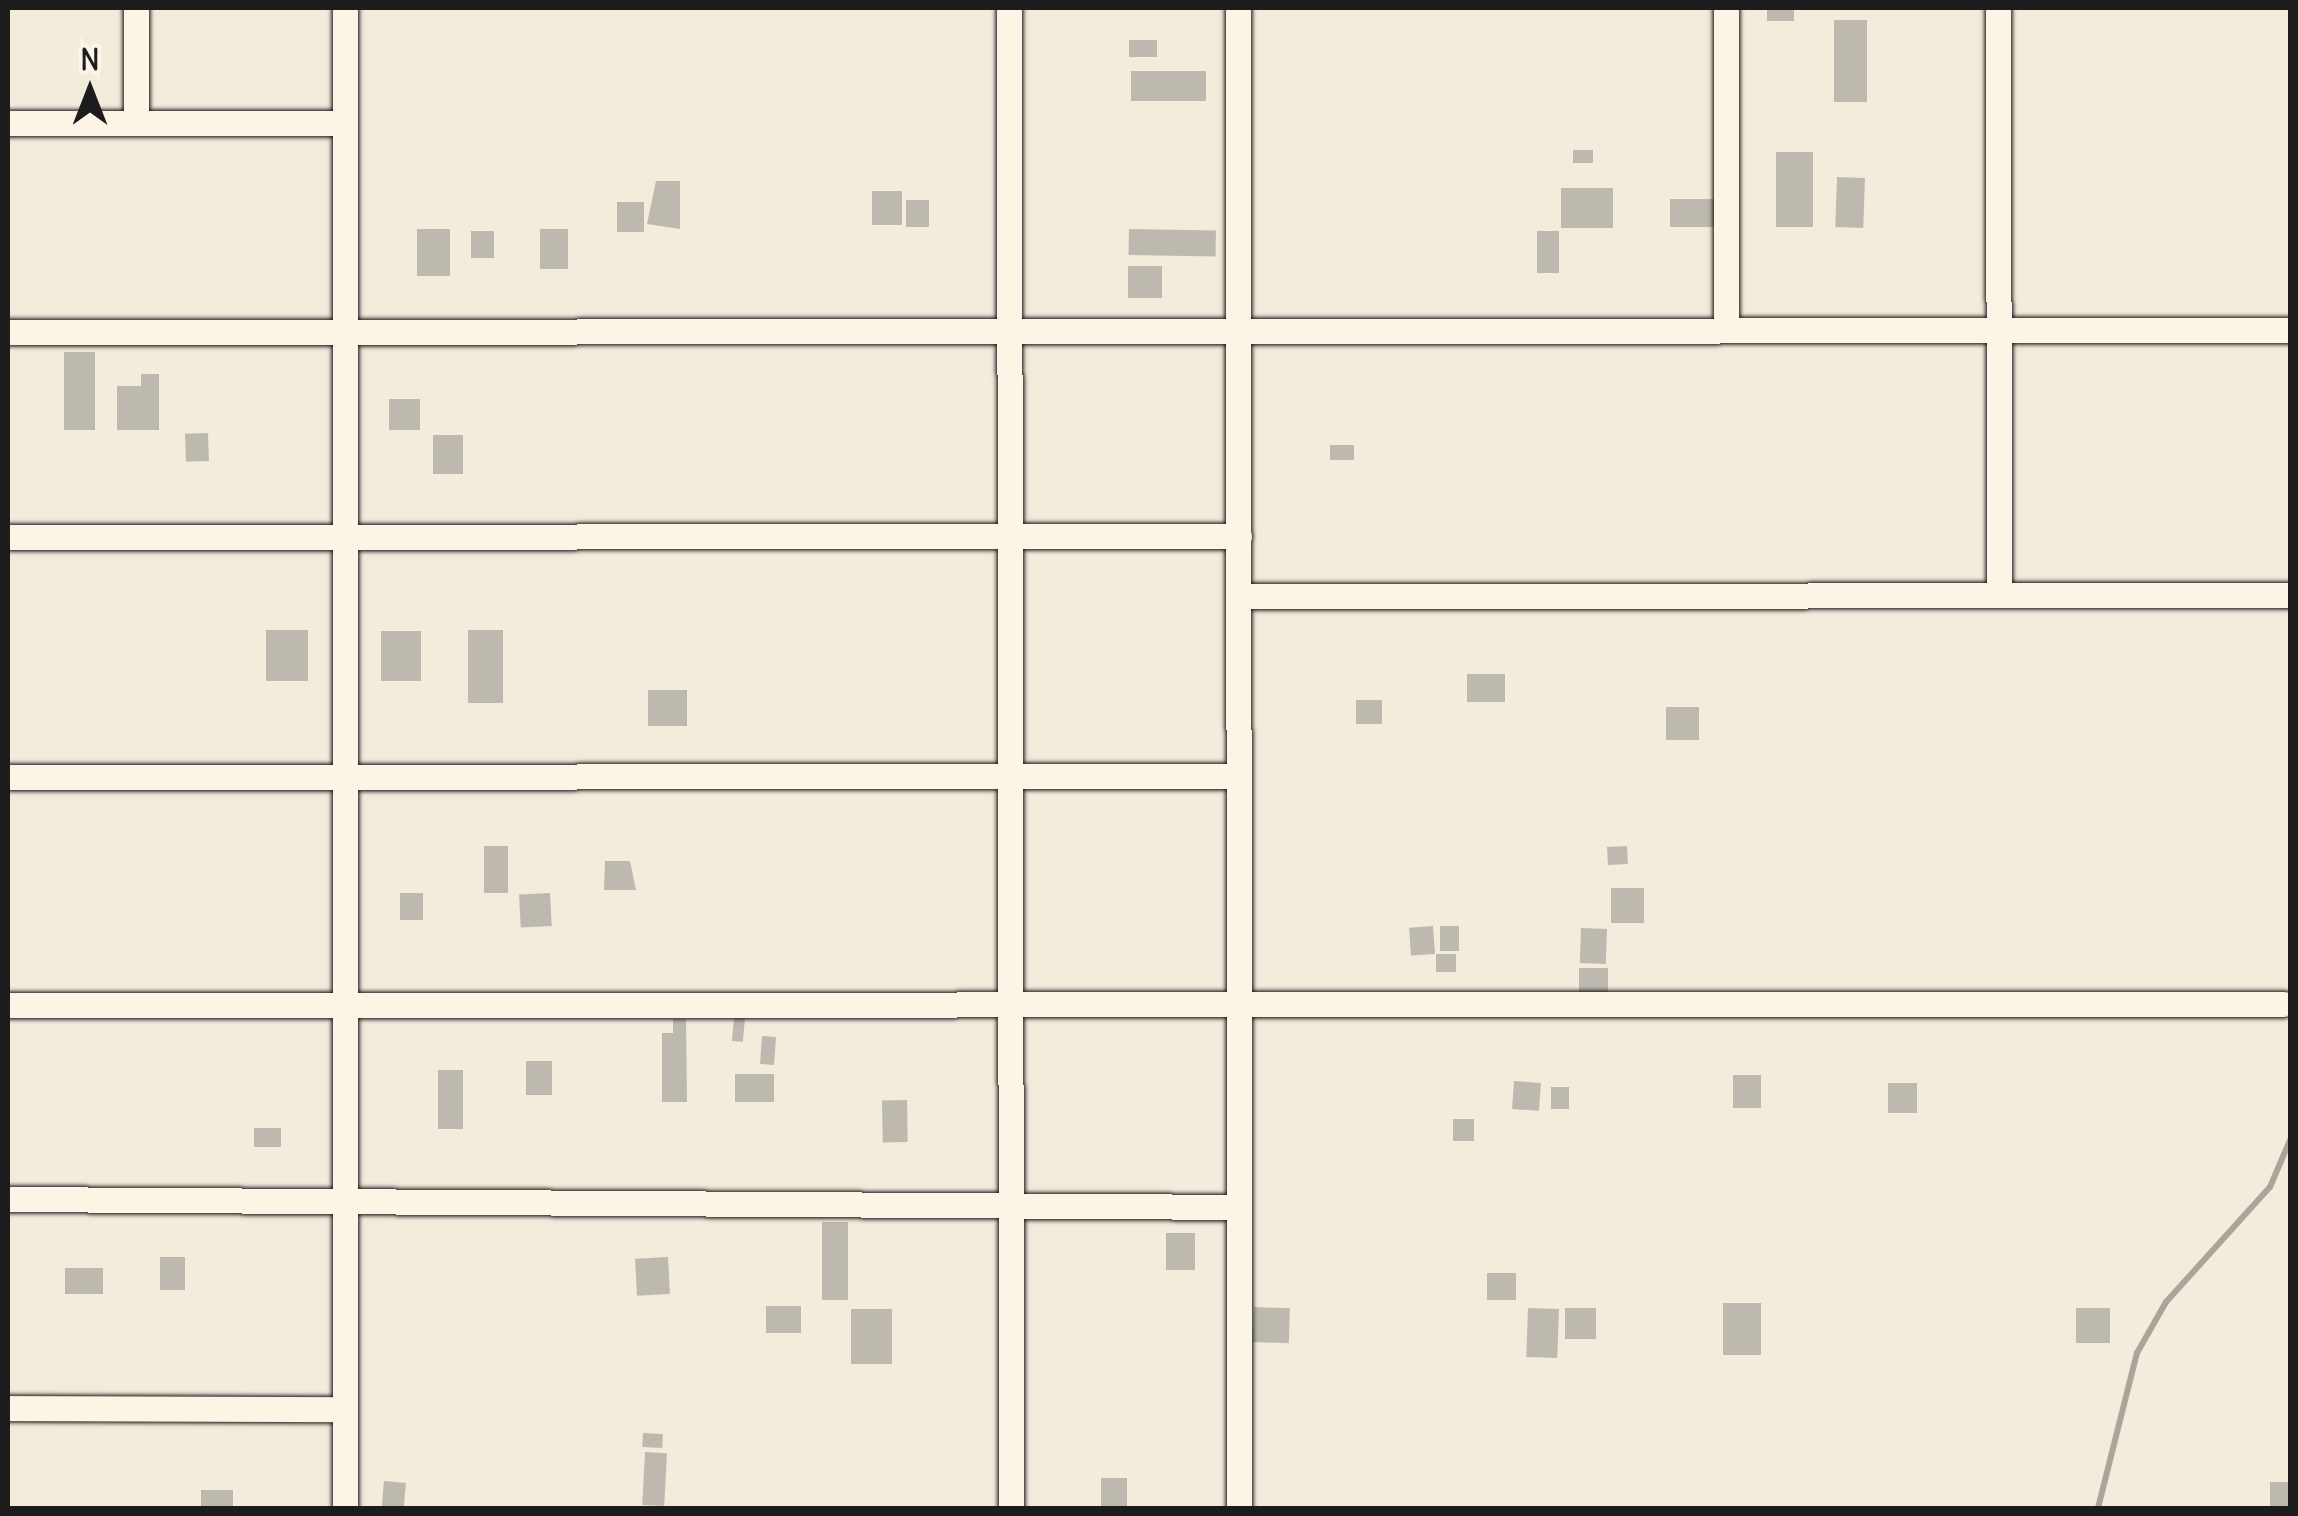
<!DOCTYPE html>
<html>
<head>
<meta charset="utf-8">
<style>
  body { margin:0 }
  #map { position:relative; width:2298px; height:1516px; overflow:hidden; background:#f3ecdd; font-family:Delius,sans-serif }
  div>[style] { position:absolute }
  .stream>* { height:6px; margin:-3px; padding:0 3px; transform-origin:3px; border-radius:3px; background:#aaa59b }
  .building>* { inset:0; background:#beb9ae; transform-origin:0 0 }
  .roads { filter:drop-shadow(0 0 2px #1c1c1c) drop-shadow(0 0 2px #1c1c1c) }
  .minor>* { height:25px; margin:-12.5px; padding:0 12.5px; transform-origin:12.5px; border-radius:12.5px; background:#fcf5e5 }
  span { translate:-50% -50%; white-space:nowrap; text-align:center; line-height:1.15; -webkit-text-stroke:10px #fcf5e5; paint-order:stroke }
  .frame { position:absolute; inset:0; border:10px solid #1c1c1c; pointer-events:none }
  .north { position:absolute; left:40px; top:40px; width:100px; height:100px; -webkit-text-stroke:8px #fcf5e5; paint-order:stroke; rotate:0deg; font-size:28px; font-weight:700; line-height:40px; text-align:center; color:#1c1c1c }
  .north::after { content:''; display:block; margin:auto; width:35px; height:45px; background:#1c1c1c; clip-path:polygon(50% 0,100% 100%,50% 72%,0 100%) }
</style>
</head>
<body>
<div id="map">
  <div class="stream">
    <div style="left:2098px;top:1508px;width:160px;rotate:-75.9deg"></div>
    <div style="left:2137px;top:1353px;width:59px;rotate:-60.4deg"></div>
    <div style="left:2166px;top:1302px;width:155px;rotate:-47.9deg"></div>
    <div style="left:2270px;top:1187px;width:51px;rotate:-66.9deg"></div>
  </div>
  <div class="building">
    <div style="left:1767px;top:8px;width:27px;height:13px"></div>
    <div style="left:1834px;top:20px;width:33px;height:82px"></div>
    <div style="left:1129px;top:40px;width:28px;height:17px"></div>
    <div style="left:1206px;top:71px;width:30px;height:75px;rotate:90deg"></div>
    <div style="left:1573px;top:150px;width:20px;height:13px"></div>
    <div style="left:1776px;top:152px;width:37px;height:75px"></div>
    <div style="left:1837px;top:177px;width:28px;height:50px;rotate:2deg"></div>
    <div style="clip-path:polygon(656px 181px,680px 181px,680px 229px,647px 224px)"></div>
    <div style="left:1613px;top:188px;width:40px;height:52px;rotate:90deg"></div>
    <div style="left:872px;top:191px;width:30px;height:34px"></div>
    <div style="left:1716px;top:199px;width:28px;height:46px;rotate:90deg"></div>
    <div style="left:906px;top:200px;width:23px;height:27px"></div>
    <div style="left:617px;top:202px;width:27px;height:30px"></div>
    <div style="left:417px;top:229px;width:33px;height:47px"></div>
    <div style="left:540px;top:229px;width:28px;height:40px"></div>
    <div style="left:1129px;top:229px;width:87px;height:26px;rotate:1deg"></div>
    <div style="left:471px;top:231px;width:23px;height:27px"></div>
    <div style="left:1559px;top:231px;width:42px;height:22px;rotate:90deg"></div>
    <div style="left:1128px;top:266px;width:34px;height:32px"></div>
    <div style="left:95px;top:352px;width:78px;height:31px;rotate:90deg"></div>
    <div style="clip-path:polygon(141px 374px,159px 374px,159px 430px,117px 430px,117px 386px,141px 386px)"></div>
    <div style="left:389px;top:399px;width:31px;height:31px"></div>
    <div style="left:208px;top:433px;width:28px;height:23px;rotate:88deg"></div>
    <div style="left:433px;top:435px;width:30px;height:39px"></div>
    <div style="left:1330px;top:445px;width:24px;height:15px"></div>
    <div style="left:266px;top:630px;width:42px;height:51px"></div>
    <div style="left:468px;top:630px;width:35px;height:73px"></div>
    <div style="left:381px;top:631px;width:40px;height:50px"></div>
    <div style="left:1505px;top:674px;width:28px;height:38px;rotate:90deg"></div>
    <div style="left:648px;top:690px;width:39px;height:36px"></div>
    <div style="left:1356px;top:700px;width:26px;height:24px"></div>
    <div style="left:1666px;top:707px;width:33px;height:33px"></div>
    <div style="left:484px;top:846px;width:24px;height:47px"></div>
    <div style="left:1627px;top:846px;width:18px;height:20px;rotate:87deg"></div>
    <div style="clip-path:polygon(605px 861px,630px 861px,636px 890px,604px 890px)"></div>
    <div style="left:1611px;top:888px;width:33px;height:35px"></div>
    <div style="left:400px;top:893px;width:23px;height:27px"></div>
    <div style="left:550px;top:893px;width:33px;height:31px;rotate:87deg"></div>
    <div style="left:1433px;top:926px;width:28px;height:24px;rotate:86deg"></div>
    <div style="left:1440px;top:926px;width:19px;height:25px"></div>
    <div style="left:1581px;top:928px;width:26px;height:35px;rotate:2deg"></div>
    <div style="left:1436px;top:954px;width:20px;height:18px"></div>
    <div style="left:1579px;top:968px;width:29px;height:26px"></div>
    <div style="left:734px;top:1017px;width:11px;height:24px;rotate:5deg"></div>
    <div style="clip-path:polygon(673px 1019px,686px 1019px,687px 1102px,662px 1102px,662px 1033px,673px 1033px)"></div>
    <div style="left:762px;top:1036px;width:14px;height:28px;rotate:4deg"></div>
    <div style="left:526px;top:1061px;width:26px;height:34px"></div>
    <div style="left:438px;top:1070px;width:25px;height:59px"></div>
    <div style="left:735px;top:1074px;width:39px;height:28px"></div>
    <div style="left:1733px;top:1075px;width:28px;height:33px"></div>
    <div style="left:1514px;top:1081px;width:27px;height:28px;rotate:4deg"></div>
    <div style="left:1888px;top:1083px;width:29px;height:30px"></div>
    <div style="left:1551px;top:1087px;width:18px;height:22px"></div>
    <div style="left:907px;top:1100px;width:42px;height:25px;rotate:89deg"></div>
    <div style="left:1453px;top:1119px;width:21px;height:22px"></div>
    <div style="left:254px;top:1128px;width:27px;height:19px"></div>
    <div style="left:822px;top:1222px;width:26px;height:78px"></div>
    <div style="left:1166px;top:1233px;width:29px;height:37px"></div>
    <div style="left:160px;top:1257px;width:25px;height:33px"></div>
    <div style="left:668px;top:1257px;width:37px;height:33px;rotate:87deg"></div>
    <div style="left:65px;top:1268px;width:38px;height:26px"></div>
    <div style="left:1487px;top:1273px;width:29px;height:27px"></div>
    <div style="left:1761px;top:1303px;width:52px;height:38px;rotate:90deg"></div>
    <div style="left:766px;top:1306px;width:35px;height:27px"></div>
    <div style="left:1254px;top:1307px;width:36px;height:35px;rotate:2deg"></div>
    <div style="left:1528px;top:1308px;width:31px;height:49px;rotate:2deg"></div>
    <div style="left:1565px;top:1308px;width:31px;height:31px"></div>
    <div style="left:2076px;top:1308px;width:34px;height:35px"></div>
    <div style="left:851px;top:1309px;width:41px;height:55px"></div>
    <div style="left:643px;top:1433px;width:20px;height:14px;rotate:3deg"></div>
    <div style="left:645px;top:1452px;width:22px;height:53px;rotate:3deg"></div>
    <div style="left:1101px;top:1478px;width:26px;height:28px"></div>
    <div style="left:384px;top:1481px;width:22px;height:27px;rotate:5deg"></div>
    <div style="left:2270px;top:1482px;width:20px;height:26px"></div>
    <div style="left:201px;top:1490px;width:32px;height:18px"></div>
  </div>
  <div class="roads">
    <div class="minor">
      <div style="left:136px;top:8px;width:115px;rotate:90deg"></div>
      <div style="left:345px;top:8px;width:1500px;rotate:90deg"></div>
      <div style="left:1009px;top:8px;width:1500px;rotate:89.92deg"></div>
      <div style="left:1238px;top:8px;width:1500px;rotate:89.96deg"></div>
      <div style="left:1726px;top:8px;width:322px;rotate:90deg"></div>
      <div style="left:1998px;top:8px;width:587px;rotate:89.9deg"></div>
      <div style="left:8px;top:123px;width:337px"></div>
      <div style="left:8px;top:332px;width:2282px;rotate:-0.05deg"></div>
      <div style="left:8px;top:537px;width:1231px;rotate:-0.05deg"></div>
      <div style="left:1239px;top:596px;width:1051px;rotate:-0.05deg"></div>
      <div style="left:8px;top:777px;width:1231px;rotate:-0.05deg"></div>
      <div style="left:8px;top:1005px;width:2275px;rotate:-0.03deg"></div>
      <div style="left:8px;top:1199px;width:1231px;rotate:0.37deg"></div>
      <div style="left:8px;top:1408px;width:337px;rotate:0.2deg"></div>
    </div>
  </div>
  <div class="frame"></div>
  <div class="north">N</div>
</div>
</body>
</html>
